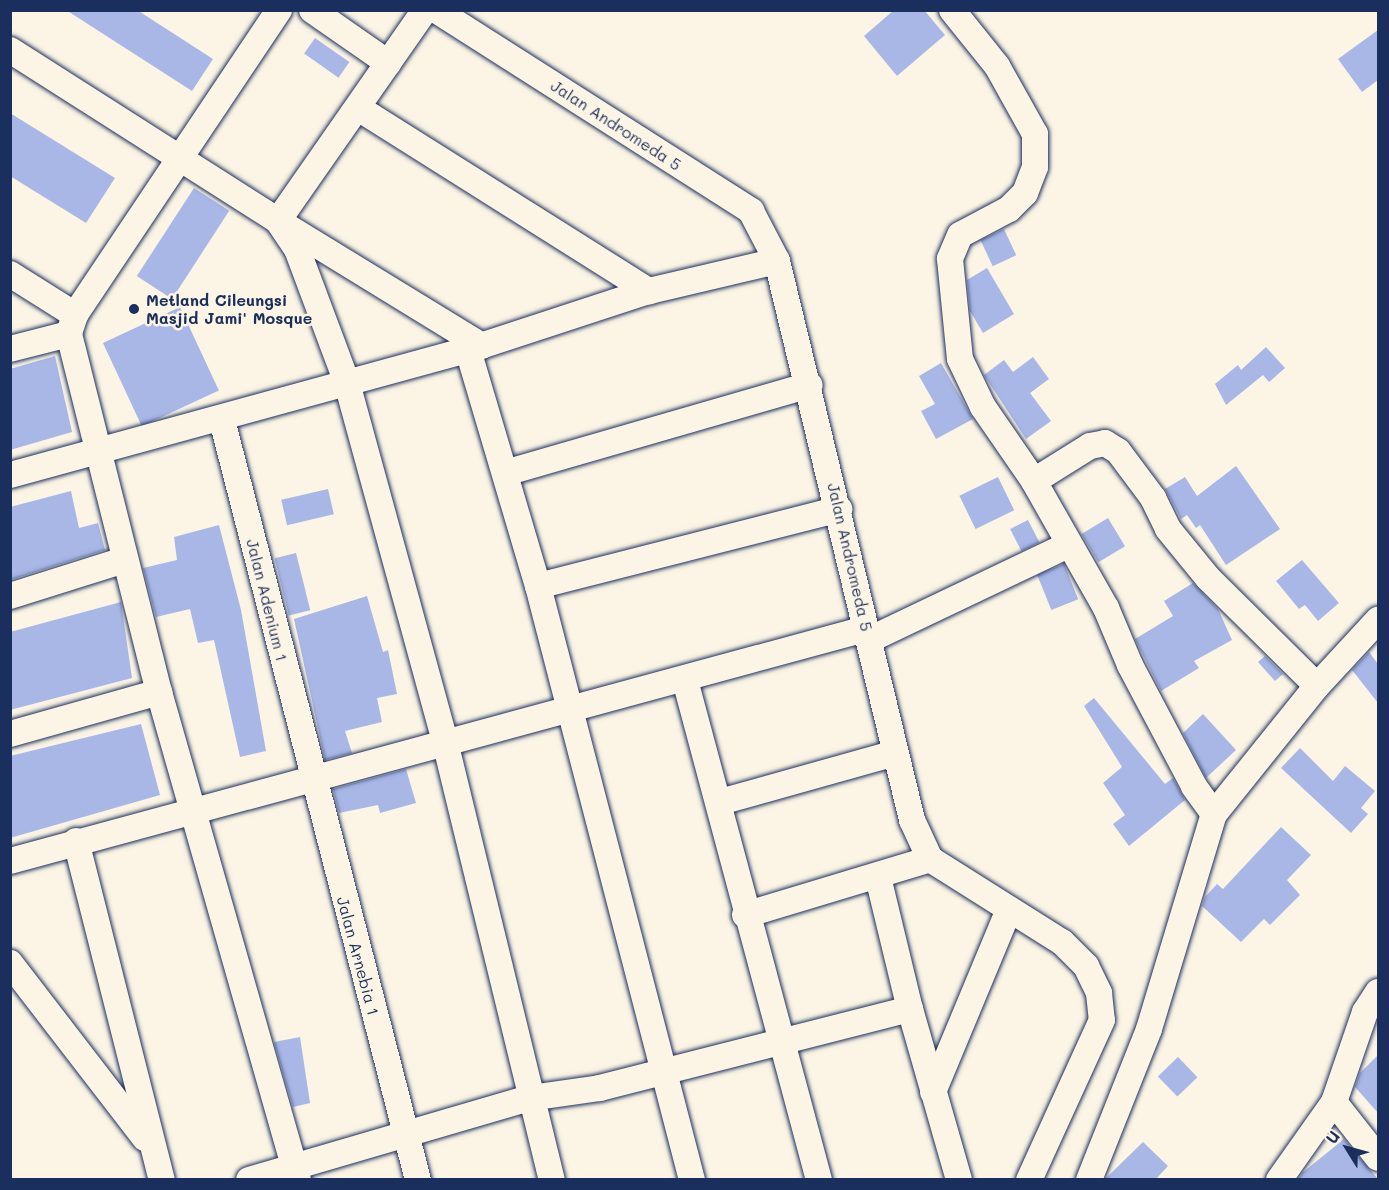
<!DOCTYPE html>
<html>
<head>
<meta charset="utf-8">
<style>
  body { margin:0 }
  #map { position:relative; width:1389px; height:1190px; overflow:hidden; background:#fcf5e5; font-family:Mali,sans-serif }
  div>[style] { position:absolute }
  .building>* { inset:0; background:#a9b7e7; transform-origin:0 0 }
  .roads { filter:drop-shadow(0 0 2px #1b2f5e) drop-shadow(0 0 2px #1b2f5e) }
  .minor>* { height:26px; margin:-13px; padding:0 13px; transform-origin:13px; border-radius:13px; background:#fcf5e5 }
  .dots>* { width:16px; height:16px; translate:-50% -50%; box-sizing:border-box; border:3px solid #fcf5e5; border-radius:50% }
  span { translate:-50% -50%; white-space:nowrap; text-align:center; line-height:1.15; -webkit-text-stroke:5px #fcf5e5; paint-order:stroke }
  .street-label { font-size:16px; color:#1b2f5e }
  .poi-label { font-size:16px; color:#1b2f5e; font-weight:700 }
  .left { translate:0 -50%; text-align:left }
  .frame { position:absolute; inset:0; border:12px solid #1b2f5e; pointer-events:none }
  .north { position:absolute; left:1317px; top:1118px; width:60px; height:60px; -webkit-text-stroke:4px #fcf5e5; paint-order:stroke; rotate:307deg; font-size:16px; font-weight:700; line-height:24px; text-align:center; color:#1b2f5e }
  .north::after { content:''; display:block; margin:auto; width:21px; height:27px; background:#1b2f5e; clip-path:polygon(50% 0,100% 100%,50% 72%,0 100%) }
</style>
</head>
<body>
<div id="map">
  <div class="building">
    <div style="clip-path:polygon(66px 10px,137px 10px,213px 59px,192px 91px)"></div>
    <div style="clip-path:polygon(894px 10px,924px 10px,945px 35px,897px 76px,864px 36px)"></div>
    <div style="clip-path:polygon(1378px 30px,1378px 80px,1362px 92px,1338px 59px)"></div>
    <div style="left:315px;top:38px;width:42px;height:19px;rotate:35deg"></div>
    <div style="clip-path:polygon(10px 113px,115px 178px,86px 223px,10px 176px)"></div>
    <div style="left:194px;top:188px;width:42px;height:105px;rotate:33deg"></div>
    <div style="left:1004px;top:229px;width:29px;height:26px;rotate:65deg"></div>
    <div style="clip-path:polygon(987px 268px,1014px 314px,983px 333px,970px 311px,967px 280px)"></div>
    <div style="left:180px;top:307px;width:92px;height:85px;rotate:65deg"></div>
    <div style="clip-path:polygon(1266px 347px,1285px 368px,1269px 382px,1263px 375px,1226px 405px,1215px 384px,1238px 365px,1241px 370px)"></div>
    <div style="clip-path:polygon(55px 356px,72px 432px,10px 450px,10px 369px)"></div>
    <div style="clip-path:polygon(1033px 357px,1049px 379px,1030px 393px,1051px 421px,1026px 439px,984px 375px,1004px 360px,1013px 372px)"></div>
    <div style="clip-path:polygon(941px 363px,973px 419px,936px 439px,921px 411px,935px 404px,919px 376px)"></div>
    <div style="clip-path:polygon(1236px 466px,1280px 529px,1226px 565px,1200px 525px,1196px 528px,1187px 515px,1181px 519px,1165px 489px,1185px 477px,1197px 496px)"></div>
    <div style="left:998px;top:477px;width:37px;height:43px;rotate:64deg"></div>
    <div style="left:328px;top:489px;width:26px;height:48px;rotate:77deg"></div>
    <div style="clip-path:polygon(71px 491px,79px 528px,98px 523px,105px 550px,10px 580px,10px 507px)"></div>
    <div style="left:1108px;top:518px;width:33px;height:31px;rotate:59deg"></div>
    <div style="left:1028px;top:520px;width:25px;height:20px;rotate:63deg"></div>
    <div style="clip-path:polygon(219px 525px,241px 610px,266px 751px,240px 757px,214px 640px,198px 643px,190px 609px,156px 617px,143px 568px,177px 560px,174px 537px)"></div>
    <div style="left:296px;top:553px;width:59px;height:22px;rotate:76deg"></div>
    <div style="clip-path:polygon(1302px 560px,1339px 603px,1318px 621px,1305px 605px,1299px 609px,1276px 581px)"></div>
    <div style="left:1064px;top:564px;width:38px;height:29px;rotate:68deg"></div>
    <div style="clip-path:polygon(1193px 583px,1218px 609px,1232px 640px,1194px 661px,1199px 668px,1161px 691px,1135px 639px,1173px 616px,1164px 601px)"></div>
    <div style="clip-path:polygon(367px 596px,383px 652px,388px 650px,397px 694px,377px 698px,382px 722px,345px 731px,352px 753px,325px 760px,294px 619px)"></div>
    <div style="clip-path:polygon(121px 602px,132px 678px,10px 710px,10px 632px)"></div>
    <div style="clip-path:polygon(1369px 652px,1378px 664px,1378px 703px,1352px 670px)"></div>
    <div style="clip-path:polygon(1265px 656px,1283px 674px,1275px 681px,1258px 662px)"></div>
    <div style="clip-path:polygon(1094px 698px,1165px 784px,1173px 778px,1185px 800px,1129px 846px,1113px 824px,1125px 815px,1103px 783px,1122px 767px,1084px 706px)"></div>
    <div style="clip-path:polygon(1203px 714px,1236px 750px,1206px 778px,1183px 733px)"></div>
    <div style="clip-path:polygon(141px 724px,160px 795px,10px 838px,10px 756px)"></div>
    <div style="clip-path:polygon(1300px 748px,1333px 781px,1345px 766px,1375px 791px,1361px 808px,1368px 814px,1351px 833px,1281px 768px)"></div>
    <div style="clip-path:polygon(406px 769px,416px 803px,380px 813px,378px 805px,339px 813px,333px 789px)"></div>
    <div style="clip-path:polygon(1281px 827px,1311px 855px,1287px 880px,1300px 895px,1270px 925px,1264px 919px,1241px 942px,1202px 906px,1205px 897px,1217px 884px,1223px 889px)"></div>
    <div style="clip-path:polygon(300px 1037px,310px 1103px,293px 1107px,274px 1042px)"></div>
    <div style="clip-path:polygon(1378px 1055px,1378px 1113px,1355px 1087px,1360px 1073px)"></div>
    <div style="left:1178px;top:1057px;width:28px;height:28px;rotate:46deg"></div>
    <div style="clip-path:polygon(1344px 1139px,1378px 1179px,1298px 1179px,1302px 1173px)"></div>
    <div style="clip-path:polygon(1143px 1142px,1168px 1166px,1156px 1179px,1105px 1179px)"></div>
  </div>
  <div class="roads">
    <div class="minor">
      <div style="left:279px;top:10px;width:367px;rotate:123.8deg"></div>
      <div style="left:75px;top:315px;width:20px;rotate:108deg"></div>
      <div style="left:69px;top:334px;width:369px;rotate:75.9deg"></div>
      <div style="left:159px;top:692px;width:507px;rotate:74.1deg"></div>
      <div style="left:312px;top:10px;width:93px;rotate:34.9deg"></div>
      <div style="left:425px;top:10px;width:257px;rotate:124.9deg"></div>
      <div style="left:278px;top:221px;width:239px;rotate:31.5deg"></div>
      <div style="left:436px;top:10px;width:374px;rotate:32.5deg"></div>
      <div style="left:751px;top:211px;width:56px;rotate:62.5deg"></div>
      <div style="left:777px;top:261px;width:575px;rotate:76.42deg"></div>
      <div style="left:912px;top:820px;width:43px;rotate:65.2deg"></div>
      <div style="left:930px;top:859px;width:156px;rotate:32.2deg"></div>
      <div style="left:1062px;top:942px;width:34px;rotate:45deg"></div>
      <div style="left:1086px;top:966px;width:30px;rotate:64deg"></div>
      <div style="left:1099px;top:993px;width:27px;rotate:84deg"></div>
      <div style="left:1102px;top:1020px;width:176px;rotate:114.5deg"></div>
      <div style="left:952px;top:10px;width:72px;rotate:51.2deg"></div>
      <div style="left:997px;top:66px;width:78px;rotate:60.8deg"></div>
      <div style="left:1035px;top:134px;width:33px;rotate:90deg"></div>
      <div style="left:1035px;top:167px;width:28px;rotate:111deg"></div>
      <div style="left:1025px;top:193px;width:23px;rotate:135deg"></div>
      <div style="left:1009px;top:209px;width:55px;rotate:152deg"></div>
      <div style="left:960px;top:235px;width:26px;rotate:113deg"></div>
      <div style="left:950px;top:259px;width:100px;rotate:84.3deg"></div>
      <div style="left:960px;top:359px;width:53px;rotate:64.4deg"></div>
      <div style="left:983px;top:407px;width:90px;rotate:55.4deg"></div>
      <div style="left:10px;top:50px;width:318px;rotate:32.5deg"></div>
      <div style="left:278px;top:221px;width:34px;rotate:56deg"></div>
      <div style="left:297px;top:249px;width:143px;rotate:69.5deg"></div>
      <div style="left:347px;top:383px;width:376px;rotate:74.7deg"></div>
      <div style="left:446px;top:746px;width:447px;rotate:76.3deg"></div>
      <div style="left:358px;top:108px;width:344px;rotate:32.2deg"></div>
      <div style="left:10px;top:274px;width:77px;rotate:32.2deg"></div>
      <div style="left:10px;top:349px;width:61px;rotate:-14.3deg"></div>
      <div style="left:468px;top:350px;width:246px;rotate:73.5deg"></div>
      <div style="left:538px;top:586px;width:614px;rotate:75.47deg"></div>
      <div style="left:222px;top:420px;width:785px;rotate:75.54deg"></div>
      <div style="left:505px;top:473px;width:317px;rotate:-16.1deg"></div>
      <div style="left:10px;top:475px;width:475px;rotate:-15.3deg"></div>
      <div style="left:468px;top:350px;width:190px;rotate:-18.1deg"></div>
      <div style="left:649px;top:291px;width:131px;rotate:-13.2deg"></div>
      <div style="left:538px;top:586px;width:311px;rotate:-14.3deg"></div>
      <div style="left:10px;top:596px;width:120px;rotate:-17.5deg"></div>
      <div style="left:869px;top:640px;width:221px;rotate:-25.5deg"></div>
      <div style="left:685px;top:680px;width:518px;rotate:75deg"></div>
      <div style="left:10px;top:734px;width:155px;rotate:-15.7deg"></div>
      <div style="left:720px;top:802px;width:182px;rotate:-15.6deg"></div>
      <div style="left:1214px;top:814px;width:34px;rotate:-126deg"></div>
      <div style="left:1194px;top:786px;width:137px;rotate:-117.9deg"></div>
      <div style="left:1130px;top:665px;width:62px;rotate:-112.8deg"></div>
      <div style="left:1106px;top:608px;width:146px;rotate:-119.6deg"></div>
      <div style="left:1034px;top:481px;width:66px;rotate:-32deg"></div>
      <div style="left:1090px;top:446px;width:15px;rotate:-11deg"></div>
      <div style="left:1105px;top:443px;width:15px;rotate:32deg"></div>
      <div style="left:1118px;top:451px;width:59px;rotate:53.3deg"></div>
      <div style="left:1153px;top:498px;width:34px;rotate:64deg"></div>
      <div style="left:1168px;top:529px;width:63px;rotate:50.8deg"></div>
      <div style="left:1208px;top:578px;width:153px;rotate:44.7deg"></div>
      <div style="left:76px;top:841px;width:350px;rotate:75.8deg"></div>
      <div style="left:10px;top:861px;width:886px;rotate:-15.18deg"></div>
      <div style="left:878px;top:877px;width:136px;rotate:76.4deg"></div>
      <div style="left:910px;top:1009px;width:178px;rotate:74deg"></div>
      <div style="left:745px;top:915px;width:193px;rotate:-16.8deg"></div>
      <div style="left:10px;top:963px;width:221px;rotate:52.4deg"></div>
      <div style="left:933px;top:1092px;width:198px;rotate:-67.4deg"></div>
      <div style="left:1334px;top:1102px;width:71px;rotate:51.8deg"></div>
      <div style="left:249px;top:1180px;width:293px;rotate:-16.3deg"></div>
      <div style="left:530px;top:1098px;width:71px;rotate:-8.1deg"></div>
      <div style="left:600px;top:1088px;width:320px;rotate:-14.3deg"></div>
      <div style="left:1089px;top:1180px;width:162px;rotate:-68.3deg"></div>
      <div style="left:1149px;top:1029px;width:225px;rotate:-73.2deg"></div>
      <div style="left:1214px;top:814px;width:164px;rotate:-51.2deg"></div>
      <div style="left:1317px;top:686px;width:90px;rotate:-47.3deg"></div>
      <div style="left:1279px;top:1180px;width:95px;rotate:-54.8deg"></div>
      <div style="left:1334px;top:1102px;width:95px;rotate:-71deg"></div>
      <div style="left:1365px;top:1012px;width:24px;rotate:-57deg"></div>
    </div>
  </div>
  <div class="dots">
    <div style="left:134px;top:309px;background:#1b2f5e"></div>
  </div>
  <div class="street-label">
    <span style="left:616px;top:125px;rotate:33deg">Jalan Andromeda 5</span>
    <span style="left:850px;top:557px;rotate:77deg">Jalan Andromeda 5</span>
    <span style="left:267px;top:600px;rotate:76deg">Jalan Adenium 1</span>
    <span style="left:358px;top:956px;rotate:75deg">Jalan Arnebia 1</span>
  </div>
  <div class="poi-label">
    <span class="left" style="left:146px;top:309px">Metland Cileungsi<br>Masjid Jami' Mosque</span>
  </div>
  <div class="frame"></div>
  <div class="north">U</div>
</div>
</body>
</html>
